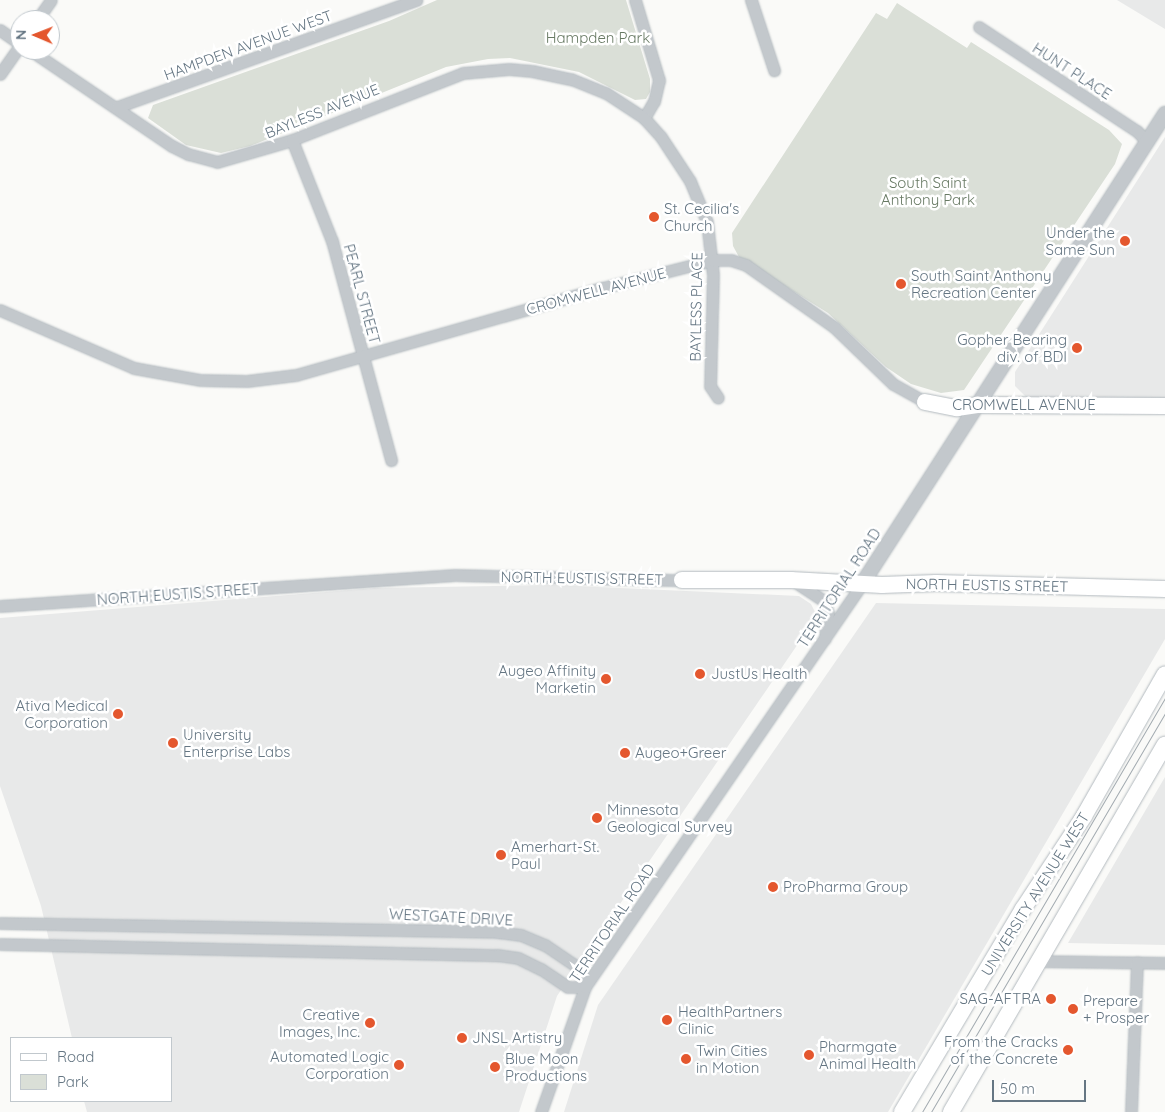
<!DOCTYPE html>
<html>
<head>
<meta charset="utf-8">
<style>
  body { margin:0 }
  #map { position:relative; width:1165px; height:1112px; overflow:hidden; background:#fafaf8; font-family:Quicksand,sans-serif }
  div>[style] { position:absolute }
  .built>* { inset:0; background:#e8e9e9 }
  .green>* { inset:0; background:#dadfd7 }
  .roads { filter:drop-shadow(0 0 1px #b3babf) drop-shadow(0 0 1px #b3babf) }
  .minor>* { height:11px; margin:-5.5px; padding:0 5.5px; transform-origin:5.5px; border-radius:5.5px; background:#c3c8cc }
  .tertiary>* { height:14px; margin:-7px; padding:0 7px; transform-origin:7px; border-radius:7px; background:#c3c8cc }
  .secondary>* { height:16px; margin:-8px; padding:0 8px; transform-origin:8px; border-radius:8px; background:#fff }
  .tram>* { height:1px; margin:-0.5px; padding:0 0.5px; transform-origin:0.5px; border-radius:0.5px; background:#a2aab0 }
  .dots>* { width:14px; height:14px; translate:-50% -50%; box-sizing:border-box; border:2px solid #fff; border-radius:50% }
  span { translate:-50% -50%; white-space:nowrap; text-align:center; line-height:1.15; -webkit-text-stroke:5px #fff; paint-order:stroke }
  .park-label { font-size:15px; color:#687a64 }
  .street-label { font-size:15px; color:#657683 }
  .poi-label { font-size:15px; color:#657683 }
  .left { translate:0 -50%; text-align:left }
  .right { translate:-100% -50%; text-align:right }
  .legend { position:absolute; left:10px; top:1037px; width:162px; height:65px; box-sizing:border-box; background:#fff; border:1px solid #c1c8cd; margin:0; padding:6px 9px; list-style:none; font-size:15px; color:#657683 }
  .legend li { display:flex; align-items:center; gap:10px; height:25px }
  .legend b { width:25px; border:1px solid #c1c8cd }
  .north { position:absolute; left:10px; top:10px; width:50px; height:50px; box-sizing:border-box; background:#fff; border:1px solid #c1c8cd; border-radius:50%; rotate:271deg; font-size:14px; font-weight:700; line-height:20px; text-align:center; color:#657683 }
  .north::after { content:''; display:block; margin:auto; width:18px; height:22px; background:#e4572e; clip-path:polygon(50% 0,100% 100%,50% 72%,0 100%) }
  .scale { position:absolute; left:992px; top:1080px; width:94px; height:22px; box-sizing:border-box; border:2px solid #657683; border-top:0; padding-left:6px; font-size:15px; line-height:18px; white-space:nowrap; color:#657683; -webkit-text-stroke:4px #fff; paint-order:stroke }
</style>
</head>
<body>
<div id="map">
  <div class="built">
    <div style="clip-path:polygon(1117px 0,1165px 0,1165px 29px)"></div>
    <div style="clip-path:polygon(1165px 137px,1165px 398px,1027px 398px,1015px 386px,1015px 372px)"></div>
    <div style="clip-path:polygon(553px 585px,799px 596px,811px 604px,817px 616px,557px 996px,519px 1112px,87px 1112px,84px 1101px,171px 1101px,171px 1038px,72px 1038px,41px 906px,0 786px,0 618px,375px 588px)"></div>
    <div style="clip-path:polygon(876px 603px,1165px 609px,1165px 639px,888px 1112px,564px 1112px,598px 1005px)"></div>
    <div style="clip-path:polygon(1165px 777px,1165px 945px,1068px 943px)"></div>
  </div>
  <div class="green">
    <div style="clip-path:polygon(437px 0,626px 0,650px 79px,650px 92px,646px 99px,635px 100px,579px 72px,510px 58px,488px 59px,446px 67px,250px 146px,221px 153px,186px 145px,148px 118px,153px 105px,389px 21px)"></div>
    <div style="clip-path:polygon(897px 3px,967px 48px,971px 42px,1109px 130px,1122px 144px,1115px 164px,964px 390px,941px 393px,911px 384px,886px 367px,828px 313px,739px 257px,733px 246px,732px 233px,876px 13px,887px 19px)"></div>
  </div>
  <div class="roads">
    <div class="minor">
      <div style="left:635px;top:0;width:84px;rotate:73.3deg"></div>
      <div style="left:659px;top:80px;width:22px;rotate:103deg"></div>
      <div style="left:654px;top:101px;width:20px;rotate:120deg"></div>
      <div style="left:751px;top:0;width:74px;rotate:71.8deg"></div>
      <div style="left:37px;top:20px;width:24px;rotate:-55deg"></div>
      <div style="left:979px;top:27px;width:189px;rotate:33.4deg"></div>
      <div style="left:1137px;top:131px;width:15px;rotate:48deg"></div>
      <div style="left:0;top:30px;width:24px;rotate:35deg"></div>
      <div style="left:30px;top:50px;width:171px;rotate:34.1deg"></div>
      <div style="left:172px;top:146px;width:18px;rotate:27deg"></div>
      <div style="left:188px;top:154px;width:30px;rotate:15deg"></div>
      <div style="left:217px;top:162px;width:78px;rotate:-16.3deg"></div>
      <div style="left:292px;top:140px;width:184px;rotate:-21.4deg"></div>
      <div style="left:463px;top:73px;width:46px;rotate:-5deg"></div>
      <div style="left:509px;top:69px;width:23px;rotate:5deg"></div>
      <div style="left:532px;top:71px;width:40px;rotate:12deg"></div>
      <div style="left:571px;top:79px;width:38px;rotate:22deg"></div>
      <div style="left:606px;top:93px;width:45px;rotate:33.3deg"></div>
      <div style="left:644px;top:118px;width:25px;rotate:48deg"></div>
      <div style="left:661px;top:137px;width:53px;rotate:56.6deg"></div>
      <div style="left:690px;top:181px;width:44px;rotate:67.5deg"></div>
      <div style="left:707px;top:222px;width:53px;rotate:83.5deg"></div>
      <div style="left:713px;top:275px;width:111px;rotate:91.5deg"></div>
      <div style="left:710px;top:386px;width:14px;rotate:56deg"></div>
      <div style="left:0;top:74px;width:35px;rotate:-55deg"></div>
      <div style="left:117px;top:107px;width:318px;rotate:-19.7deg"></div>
      <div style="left:292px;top:140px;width:109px;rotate:68.4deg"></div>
      <div style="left:332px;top:241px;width:227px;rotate:74.9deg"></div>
      <div style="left:0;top:310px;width:146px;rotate:23.4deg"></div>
      <div style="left:134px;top:368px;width:68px;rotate:10.2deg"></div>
      <div style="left:201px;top:380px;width:46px;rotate:1.2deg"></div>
      <div style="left:247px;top:381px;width:49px;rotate:-7deg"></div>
      <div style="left:296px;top:375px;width:318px;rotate:-15.9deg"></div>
      <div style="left:602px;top:288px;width:114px;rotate:-14.2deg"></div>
      <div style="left:713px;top:260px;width:18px"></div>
      <div style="left:731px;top:260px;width:16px;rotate:18deg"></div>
      <div style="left:746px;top:265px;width:108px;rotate:35.2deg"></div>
      <div style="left:834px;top:327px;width:82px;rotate:44deg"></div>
      <div style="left:893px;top:384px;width:37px;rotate:29deg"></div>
      <div style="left:795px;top:582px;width:35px;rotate:33deg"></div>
      <div style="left:824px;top:601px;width:13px;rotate:72deg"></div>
      <div style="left:828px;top:613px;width:26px;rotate:97deg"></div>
      <div style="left:0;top:606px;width:456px;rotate:-3.9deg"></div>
      <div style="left:455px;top:575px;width:227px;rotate:1.3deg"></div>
      <div style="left:0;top:923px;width:497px;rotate:1deg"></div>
      <div style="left:497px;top:932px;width:24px;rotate:7deg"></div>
      <div style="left:521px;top:935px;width:26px;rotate:23deg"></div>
      <div style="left:545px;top:945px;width:41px;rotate:34.1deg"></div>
      <div style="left:579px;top:968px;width:20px;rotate:72deg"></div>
      <div style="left:0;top:944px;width:497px;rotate:1.3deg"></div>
      <div style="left:497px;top:955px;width:21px;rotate:8deg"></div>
      <div style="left:518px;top:958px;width:25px;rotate:26deg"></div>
      <div style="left:541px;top:969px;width:32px;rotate:34deg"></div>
      <div style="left:568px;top:987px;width:17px"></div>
      <div style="left:1040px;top:961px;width:125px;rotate:0.9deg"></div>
      <div style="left:541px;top:1112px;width:133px;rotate:-70.6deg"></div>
      <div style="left:585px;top:987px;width:493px;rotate:-55.5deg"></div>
      <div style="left:1131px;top:1112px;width:150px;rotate:-87.7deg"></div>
    </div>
    <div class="tertiary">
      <div style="left:864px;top:581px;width:556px;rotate:-57.2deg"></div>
    </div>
    <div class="secondary">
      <div style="left:925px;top:402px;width:33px;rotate:11deg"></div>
      <div style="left:957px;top:408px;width:22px;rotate:-8deg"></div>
      <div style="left:979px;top:405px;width:186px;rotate:0.3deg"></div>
      <div style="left:682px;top:580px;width:109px"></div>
      <div style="left:791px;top:580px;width:91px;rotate:3.1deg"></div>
      <div style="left:882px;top:585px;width:54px;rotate:-2.1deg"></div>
      <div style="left:936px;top:583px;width:229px;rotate:1.5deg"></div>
      <div style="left:902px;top:1112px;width:236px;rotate:-59.2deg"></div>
      <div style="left:1023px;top:909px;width:111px;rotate:-56.7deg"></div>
      <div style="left:1084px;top:816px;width:163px;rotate:-60.3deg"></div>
      <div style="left:951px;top:1112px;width:425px;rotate:-59.8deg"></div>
    </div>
  </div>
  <div class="tram">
    <div style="left:922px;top:1112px;width:481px;rotate:-59.6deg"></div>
    <div style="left:931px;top:1112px;width:463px;rotate:-59.6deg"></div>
  </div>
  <div class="dots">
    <div style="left:654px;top:217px;background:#e4572e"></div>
    <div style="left:1125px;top:241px;background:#e4572e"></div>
    <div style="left:901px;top:284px;background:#e4572e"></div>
    <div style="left:1077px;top:348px;background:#e4572e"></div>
    <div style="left:700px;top:674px;background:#e4572e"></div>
    <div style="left:606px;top:679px;background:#e4572e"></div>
    <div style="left:118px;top:714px;background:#e4572e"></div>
    <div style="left:173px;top:743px;background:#e4572e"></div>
    <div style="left:625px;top:753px;background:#e4572e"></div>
    <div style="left:597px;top:818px;background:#e4572e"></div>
    <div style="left:501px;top:855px;background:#e4572e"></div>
    <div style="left:773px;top:887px;background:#e4572e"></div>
    <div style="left:1051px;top:999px;background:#e4572e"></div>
    <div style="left:1073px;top:1009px;background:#e4572e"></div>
    <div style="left:667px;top:1020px;background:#e4572e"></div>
    <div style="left:370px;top:1023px;background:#e4572e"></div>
    <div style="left:462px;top:1038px;background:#e4572e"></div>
    <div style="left:1068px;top:1050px;background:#e4572e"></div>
    <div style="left:809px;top:1055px;background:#e4572e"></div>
    <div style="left:686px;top:1059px;background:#e4572e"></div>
    <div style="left:399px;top:1065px;background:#e4572e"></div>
    <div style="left:495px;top:1067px;background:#e4572e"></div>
  </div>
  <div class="park-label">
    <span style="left:598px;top:38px">Hampden Park</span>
    <span style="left:928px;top:191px">South Saint<br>Anthony Park</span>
  </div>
  <div class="street-label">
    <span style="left:248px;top:45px;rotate:-20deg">HAMPDEN AVENUE WEST</span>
    <span style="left:1072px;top:71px;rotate:33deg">HUNT PLACE</span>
    <span style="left:322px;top:111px;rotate:-22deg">BAYLESS AVENUE</span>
    <span style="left:596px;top:291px;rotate:-15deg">CROMWELL AVENUE</span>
    <span style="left:362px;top:294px;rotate:75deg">PEARL STREET</span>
    <span style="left:696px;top:307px;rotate:-89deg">BAYLESS PLACE</span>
    <span style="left:1024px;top:405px">CROMWELL AVENUE</span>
    <span style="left:582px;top:578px;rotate:1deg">NORTH EUSTIS STREET</span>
    <span style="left:987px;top:585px;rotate:1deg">NORTH EUSTIS STREET</span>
    <span style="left:839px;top:588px;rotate:-57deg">TERRITORIAL ROAD</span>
    <span style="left:178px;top:594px;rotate:-4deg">NORTH EUSTIS STREET</span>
    <span style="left:1035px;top:894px;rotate:-58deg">UNIVERSITY AVENUE WEST</span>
    <span style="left:451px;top:917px;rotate:3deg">WESTGATE DRIVE</span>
    <span style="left:612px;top:923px;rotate:-56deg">TERRITORIAL ROAD</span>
  </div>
  <div class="poi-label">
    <span class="left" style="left:664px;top:217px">St. Cecilia's<br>Church</span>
    <span class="right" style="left:1115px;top:241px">Under the<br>Same Sun</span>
    <span class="left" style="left:911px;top:284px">South Saint Anthony<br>Recreation Center</span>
    <span class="right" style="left:1067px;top:348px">Gopher Bearing<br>div. of BDI</span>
    <span class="right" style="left:596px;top:679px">Augeo Affinity<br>Marketin</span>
    <span class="left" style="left:711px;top:674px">JustUs Health</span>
    <span class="right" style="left:108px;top:714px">Ativa Medical<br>Corporation</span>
    <span class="left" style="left:183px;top:743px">University<br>Enterprise Labs</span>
    <span class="left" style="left:635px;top:753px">Augeo+Greer</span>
    <span class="left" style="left:607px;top:818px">Minnesota<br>Geological Survey</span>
    <span class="left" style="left:511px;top:855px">Amerhart-St.<br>Paul</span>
    <span class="left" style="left:783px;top:887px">ProPharma Group</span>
    <span class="right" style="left:1041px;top:999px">SAG-AFTRA</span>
    <span class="left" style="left:1083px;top:1009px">Prepare<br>+ Prosper</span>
    <span class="left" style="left:678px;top:1020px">HealthPartners<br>Clinic</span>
    <span class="right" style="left:360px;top:1023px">Creative<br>Images, Inc.</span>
    <span class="left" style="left:472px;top:1038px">JNSL Artistry</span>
    <span class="right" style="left:1058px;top:1050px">From the Cracks<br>of the Concrete</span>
    <span class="left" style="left:819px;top:1055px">Pharmgate<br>Animal Health</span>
    <span class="left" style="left:696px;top:1059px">Twin Cities<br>in Motion</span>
    <span class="right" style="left:389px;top:1065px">Automated Logic<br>Corporation</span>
    <span class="left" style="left:505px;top:1067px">Blue Moon<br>Productions</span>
  </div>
  <ul class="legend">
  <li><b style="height:6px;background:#fff"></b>Road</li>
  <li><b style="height:14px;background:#dadfd7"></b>Park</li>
  </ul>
  <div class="north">N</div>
  <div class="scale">50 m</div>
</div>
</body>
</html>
